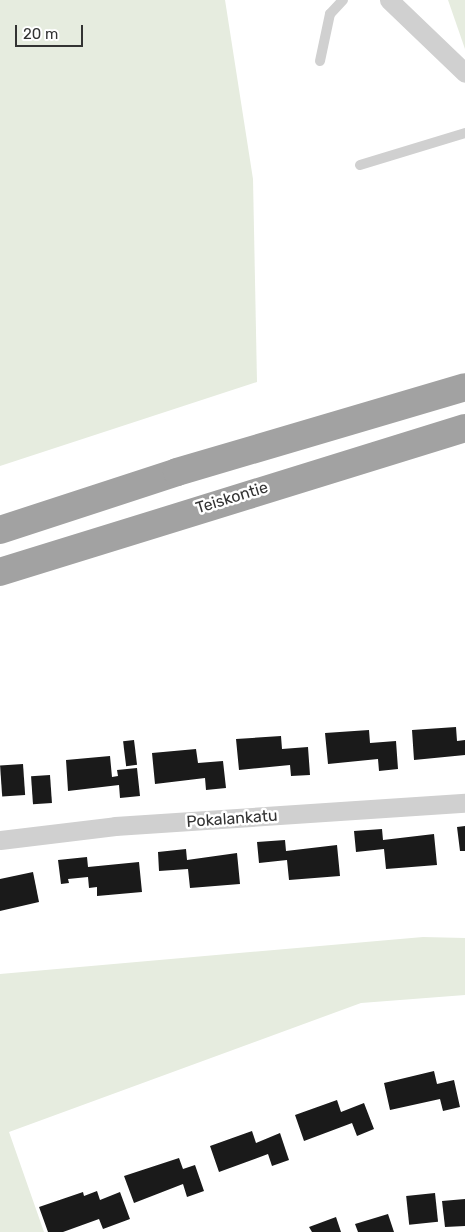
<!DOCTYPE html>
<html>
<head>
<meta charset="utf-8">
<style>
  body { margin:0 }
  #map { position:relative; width:465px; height:1232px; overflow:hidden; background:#fff; font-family:Rubik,sans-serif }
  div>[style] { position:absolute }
  .green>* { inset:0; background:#e6ecdf }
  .building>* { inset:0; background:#1a1a1a; transform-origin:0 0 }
  .service>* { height:10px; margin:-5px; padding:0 5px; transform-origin:5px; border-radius:5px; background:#d0d0d0 }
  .minor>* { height:19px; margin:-9.5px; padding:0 9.5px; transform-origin:9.5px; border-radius:9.5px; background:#d0d0d0 }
  .trunk>* { height:28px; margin:-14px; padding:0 14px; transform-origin:14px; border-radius:14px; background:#a2a2a2 }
  span { translate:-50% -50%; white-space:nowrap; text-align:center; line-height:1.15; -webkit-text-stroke:5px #fff; paint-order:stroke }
  .street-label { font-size:16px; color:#333 }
  .scale { position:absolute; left:15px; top:25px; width:68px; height:22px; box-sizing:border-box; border:2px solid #333; border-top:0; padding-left:6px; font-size:15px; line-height:18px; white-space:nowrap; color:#333; -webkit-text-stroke:4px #fff; paint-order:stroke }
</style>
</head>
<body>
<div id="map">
  <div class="green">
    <div style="clip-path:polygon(0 0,225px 0,253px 179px,257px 382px,0 466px)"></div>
    <div style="clip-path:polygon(448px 0,465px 0,465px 49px)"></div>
    <div style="clip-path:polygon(423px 937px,465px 938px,465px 995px,361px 1003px,9px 1132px,44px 1232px,0 1232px,0 974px)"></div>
  </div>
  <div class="building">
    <div style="clip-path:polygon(456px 727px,457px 741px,465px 740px,465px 755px,414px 760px,412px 730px)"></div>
    <div style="clip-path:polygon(369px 730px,370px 743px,396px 741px,398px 769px,379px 771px,378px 759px,328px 764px,325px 733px)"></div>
    <div style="clip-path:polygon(281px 736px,282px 749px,308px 747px,310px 775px,291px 776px,290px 765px,239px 770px,236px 739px)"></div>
    <div style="left:134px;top:740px;width:25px;height:11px;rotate:83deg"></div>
    <div style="clip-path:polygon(196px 749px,198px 763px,223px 761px,226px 788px,206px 790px,205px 778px,155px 784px,152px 753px)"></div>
    <div style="clip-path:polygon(110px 756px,112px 777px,118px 776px,117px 770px,137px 768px,140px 796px,120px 798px,119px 785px,68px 791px,66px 760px)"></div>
    <div style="left:23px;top:764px;width:31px;height:23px;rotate:86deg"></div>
    <div style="left:50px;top:775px;width:28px;height:19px;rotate:86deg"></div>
    <div style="clip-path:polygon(465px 826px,465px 851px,460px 851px,457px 827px)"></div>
    <div style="clip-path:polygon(382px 829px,383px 840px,434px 834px,437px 865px,386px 869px,384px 849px,356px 852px,354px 831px)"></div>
    <div style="clip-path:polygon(285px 840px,286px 851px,337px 845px,340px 876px,289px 880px,287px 860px,259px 863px,257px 842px)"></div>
    <div style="clip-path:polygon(186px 849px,187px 860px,237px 853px,240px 884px,190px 888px,188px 869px,159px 871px,158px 852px)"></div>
    <div style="clip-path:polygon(87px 857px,88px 867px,139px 862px,142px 892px,97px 896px,97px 887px,89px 888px,88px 877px,68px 879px,69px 883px,61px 884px,58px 860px)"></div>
    <div style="clip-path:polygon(33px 872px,39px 902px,0 911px,0 879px)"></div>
    <div style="clip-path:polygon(434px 1071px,437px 1084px,454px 1080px,460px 1107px,443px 1111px,440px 1099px,390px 1110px,384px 1083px)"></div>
    <div style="clip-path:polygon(337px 1100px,341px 1112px,364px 1103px,374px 1129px,357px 1136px,352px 1123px,304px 1141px,295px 1115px)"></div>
    <div style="clip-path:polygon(252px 1131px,256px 1143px,280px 1133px,289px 1160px,272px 1166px,268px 1154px,219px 1172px,210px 1146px)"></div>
    <div style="clip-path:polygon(179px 1158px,183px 1169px,195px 1165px,204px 1191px,187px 1197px,183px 1184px,134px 1203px,124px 1176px)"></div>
    <div style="clip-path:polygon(97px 1191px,100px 1200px,120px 1192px,130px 1219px,103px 1229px,99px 1219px,63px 1232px,48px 1232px,39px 1207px,83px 1192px,84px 1196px)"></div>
    <div style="left:435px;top:1193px;width:29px;height:29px;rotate:84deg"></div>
    <div style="clip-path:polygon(465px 1199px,465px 1226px,445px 1227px,442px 1201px)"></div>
    <div style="clip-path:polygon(388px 1214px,394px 1232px,358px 1232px,355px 1224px)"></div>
    <div style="clip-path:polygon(336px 1217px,341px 1232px,312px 1232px,309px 1227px)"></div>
  </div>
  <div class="service">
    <div style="left:320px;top:61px;width:48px;rotate:-78deg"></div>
    <div style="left:330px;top:14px;width:19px;rotate:-47deg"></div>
    <div style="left:360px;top:165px;width:110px;rotate:-16.9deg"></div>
  </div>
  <div class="minor">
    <div style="left:389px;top:0;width:105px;rotate:43.8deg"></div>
    <div style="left:0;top:840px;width:116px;rotate:-6.9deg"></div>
    <div style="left:115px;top:826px;width:351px;rotate:-3.8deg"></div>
  </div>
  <div class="trunk">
    <div style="left:0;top:530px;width:186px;rotate:-18.1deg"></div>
    <div style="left:177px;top:472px;width:300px;rotate:-16.4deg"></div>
    <div style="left:0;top:572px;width:487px;rotate:-17.2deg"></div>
  </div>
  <div class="street-label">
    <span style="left:232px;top:498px;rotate:-17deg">Teiskontie</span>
    <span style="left:232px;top:819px;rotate:-4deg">Pokalankatu</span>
  </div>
  <div class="scale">20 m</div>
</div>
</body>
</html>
